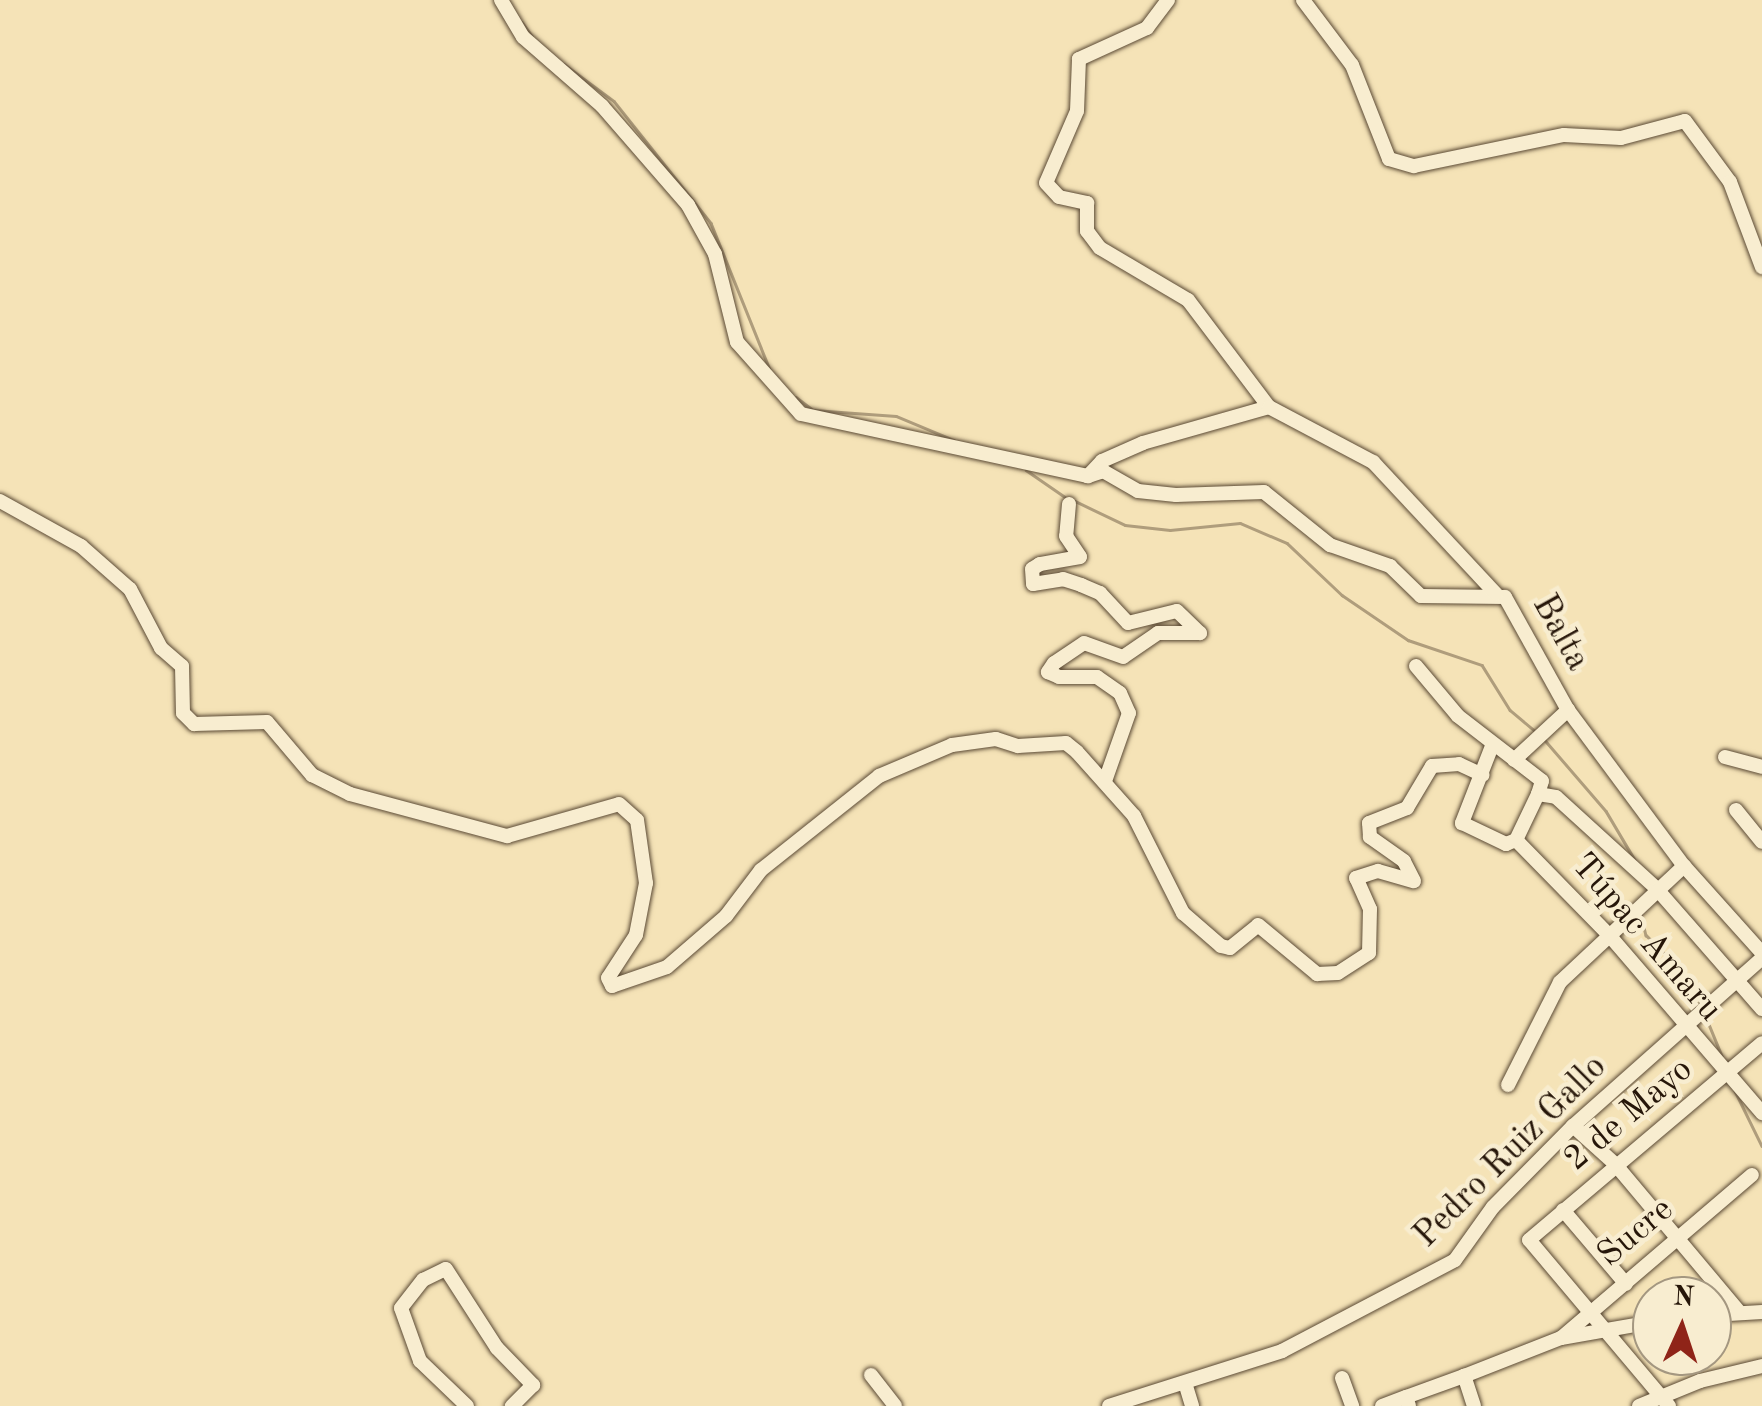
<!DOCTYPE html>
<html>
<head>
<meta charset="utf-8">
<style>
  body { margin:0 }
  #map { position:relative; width:1762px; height:1406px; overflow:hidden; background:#f5e3b7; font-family:"Old Standard TT",serif }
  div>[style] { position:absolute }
  .stream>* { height:2.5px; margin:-1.25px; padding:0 1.25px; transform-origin:1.25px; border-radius:1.25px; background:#af9d7c }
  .roads { filter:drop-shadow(0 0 2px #5a4934) drop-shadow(0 0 2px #5a4934) }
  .minor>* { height:14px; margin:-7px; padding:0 7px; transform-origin:7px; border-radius:7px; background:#f8edd0 }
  span { translate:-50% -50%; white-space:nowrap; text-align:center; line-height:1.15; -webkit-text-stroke:9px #f8edd0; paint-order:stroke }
  .street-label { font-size:35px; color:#261609 }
  .north { position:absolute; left:1632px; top:1276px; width:100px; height:100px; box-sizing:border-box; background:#f8edd0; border:2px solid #a49780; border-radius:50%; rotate:3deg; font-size:28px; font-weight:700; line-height:40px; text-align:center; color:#261609 }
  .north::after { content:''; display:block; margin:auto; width:35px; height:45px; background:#8f2418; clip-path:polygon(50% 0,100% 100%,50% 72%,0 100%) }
</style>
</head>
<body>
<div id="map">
  <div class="stream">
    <div style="left:522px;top:22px;width:17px;rotate:54deg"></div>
    <div style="left:564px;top:64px;width:62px;rotate:36.5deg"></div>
    <div style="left:614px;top:101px;width:156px;rotate:51.5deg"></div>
    <div style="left:711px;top:223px;width:158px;rotate:68.1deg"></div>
    <div style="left:796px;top:397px;width:21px;rotate:37deg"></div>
    <div style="left:813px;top:410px;width:83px;rotate:4.1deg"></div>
    <div style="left:896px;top:416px;width:63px;rotate:22.5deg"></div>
    <div style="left:1026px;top:470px;width:51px;rotate:34.6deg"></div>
    <div style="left:1075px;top:501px;width:55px;rotate:25.6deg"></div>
    <div style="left:1125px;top:525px;width:45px;rotate:6.3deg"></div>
    <div style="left:1170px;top:530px;width:70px;rotate:-5.7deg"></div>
    <div style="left:1240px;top:523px;width:51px;rotate:23.1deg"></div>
    <div style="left:1287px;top:543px;width:76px;rotate:43.4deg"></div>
    <div style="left:1342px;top:595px;width:80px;rotate:34.3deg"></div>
    <div style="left:1408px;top:640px;width:78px;rotate:18.7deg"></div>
    <div style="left:1482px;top:665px;width:53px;rotate:58.1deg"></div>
    <div style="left:1510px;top:710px;width:31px;rotate:40deg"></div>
    <div style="left:1544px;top:739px;width:95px;rotate:49.3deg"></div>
    <div style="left:1606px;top:811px;width:57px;rotate:59.4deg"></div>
    <div style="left:1641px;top:914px;width:22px;rotate:77deg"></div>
    <div style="left:1646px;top:935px;width:62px;rotate:45deg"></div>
    <div style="left:1690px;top:979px;width:29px;rotate:65deg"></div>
    <div style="left:1706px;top:1017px;width:42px;rotate:67.7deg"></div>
    <div style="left:1735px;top:1091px;width:61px;rotate:63.9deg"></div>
  </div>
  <div class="roads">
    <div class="minor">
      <div style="left:501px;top:0;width:43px;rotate:59.3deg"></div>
      <div style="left:523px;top:37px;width:105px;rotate:41.1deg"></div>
      <div style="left:602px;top:106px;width:131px;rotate:49deg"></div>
      <div style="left:688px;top:205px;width:56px;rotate:61.1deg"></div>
      <div style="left:715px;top:254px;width:91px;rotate:76deg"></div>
      <div style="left:737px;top:342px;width:96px;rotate:48.4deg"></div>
      <div style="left:801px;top:414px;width:294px;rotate:12.2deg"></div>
      <div style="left:1168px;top:0;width:35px;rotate:127deg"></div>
      <div style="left:1147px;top:28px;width:75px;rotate:155.5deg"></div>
      <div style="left:1079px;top:59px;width:52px;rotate:92.2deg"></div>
      <div style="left:1077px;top:111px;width:78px;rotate:113.3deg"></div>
      <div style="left:1046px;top:183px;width:19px;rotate:47deg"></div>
      <div style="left:1059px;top:197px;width:29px;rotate:12deg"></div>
      <div style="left:1087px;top:203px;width:28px;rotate:90deg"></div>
      <div style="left:1087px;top:231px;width:21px;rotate:53deg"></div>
      <div style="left:1100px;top:248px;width:102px;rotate:30.6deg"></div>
      <div style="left:1188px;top:300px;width:134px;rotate:52.9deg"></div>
      <div style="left:1269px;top:407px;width:131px;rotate:164.1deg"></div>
      <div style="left:1143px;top:443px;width:45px;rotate:156.3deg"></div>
      <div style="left:1102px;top:461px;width:21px;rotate:133deg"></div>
      <div style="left:1088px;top:476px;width:16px;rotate:-18deg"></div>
      <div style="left:1103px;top:471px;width:40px;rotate:29.7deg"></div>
      <div style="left:1138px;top:491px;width:38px;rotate:6deg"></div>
      <div style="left:1176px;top:495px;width:88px;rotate:-2deg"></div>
      <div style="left:1264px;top:492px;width:85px;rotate:38.8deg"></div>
      <div style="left:1330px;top:545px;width:64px;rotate:19.3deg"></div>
      <div style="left:1390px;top:566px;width:43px;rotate:44.1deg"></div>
      <div style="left:1421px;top:596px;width:84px;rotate:0.7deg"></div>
      <div style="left:1505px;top:597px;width:129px;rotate:60.9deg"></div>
      <div style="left:1568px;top:710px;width:194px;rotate:53.4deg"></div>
      <div style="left:1684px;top:866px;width:117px;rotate:48.1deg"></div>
      <div style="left:1303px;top:0;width:81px;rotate:53deg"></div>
      <div style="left:1352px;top:65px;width:101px;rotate:68.5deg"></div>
      <div style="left:1389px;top:159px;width:26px;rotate:16deg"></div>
      <div style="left:1414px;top:166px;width:153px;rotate:-11.7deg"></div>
      <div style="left:1564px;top:135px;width:57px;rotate:3deg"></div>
      <div style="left:1621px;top:138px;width:66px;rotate:-14.9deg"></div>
      <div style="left:1685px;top:121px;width:76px;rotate:53.6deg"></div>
      <div style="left:1730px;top:182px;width:91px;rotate:69.4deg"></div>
      <div style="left:1269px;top:407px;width:118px;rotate:27.9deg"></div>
      <div style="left:1373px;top:462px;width:180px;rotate:47deg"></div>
      <div style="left:0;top:501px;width:93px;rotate:29.1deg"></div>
      <div style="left:81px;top:546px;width:65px;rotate:41.3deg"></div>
      <div style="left:130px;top:589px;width:67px;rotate:62.3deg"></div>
      <div style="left:161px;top:648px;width:28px;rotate:41deg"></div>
      <div style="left:182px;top:666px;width:47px;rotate:88.8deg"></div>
      <div style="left:183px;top:713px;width:16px;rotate:45deg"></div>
      <div style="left:194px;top:724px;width:73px;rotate:-1.6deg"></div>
      <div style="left:267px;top:722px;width:70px;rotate:49.7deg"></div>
      <div style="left:312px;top:775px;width:42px;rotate:26.6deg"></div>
      <div style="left:350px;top:794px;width:163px;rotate:15deg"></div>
      <div style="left:507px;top:836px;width:116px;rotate:-15.9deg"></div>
      <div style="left:619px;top:804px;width:24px;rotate:42deg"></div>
      <div style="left:637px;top:820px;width:64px;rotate:81.9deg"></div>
      <div style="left:646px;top:883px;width:53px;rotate:100.9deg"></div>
      <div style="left:636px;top:935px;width:51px;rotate:123.1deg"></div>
      <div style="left:608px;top:978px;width:9px;rotate:63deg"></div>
      <div style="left:612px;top:986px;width:58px;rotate:-19.1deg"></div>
      <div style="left:667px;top:967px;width:78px;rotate:-40.8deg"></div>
      <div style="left:726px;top:916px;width:58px;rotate:-52.7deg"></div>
      <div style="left:761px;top:870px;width:151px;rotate:-38.5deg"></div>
      <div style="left:879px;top:776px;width:79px;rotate:-23deg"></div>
      <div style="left:952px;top:745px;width:44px;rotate:-7.8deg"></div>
      <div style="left:996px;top:739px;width:23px;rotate:18deg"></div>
      <div style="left:1018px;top:746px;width:48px;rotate:-3.6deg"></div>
      <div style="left:1066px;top:743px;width:14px;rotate:39deg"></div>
      <div style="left:1077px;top:752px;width:86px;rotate:48.3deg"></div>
      <div style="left:1134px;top:816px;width:109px;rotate:63.2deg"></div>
      <div style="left:1183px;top:913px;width:50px;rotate:41deg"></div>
      <div style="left:1221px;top:946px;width:9px;rotate:13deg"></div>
      <div style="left:1230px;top:948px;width:36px;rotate:-39deg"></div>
      <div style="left:1258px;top:925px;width:77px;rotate:39.7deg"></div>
      <div style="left:1317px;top:974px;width:21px;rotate:-3deg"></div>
      <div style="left:1338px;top:973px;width:37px;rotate:-33deg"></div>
      <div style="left:1369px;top:953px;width:44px;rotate:-88.7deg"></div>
      <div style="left:1370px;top:909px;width:34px;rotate:-114deg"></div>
      <div style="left:1356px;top:878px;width:23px;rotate:-18deg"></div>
      <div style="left:1378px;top:871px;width:37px;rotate:16deg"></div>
      <div style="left:1414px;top:881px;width:22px;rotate:-117deg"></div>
      <div style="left:1404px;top:861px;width:42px;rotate:-144.8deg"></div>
      <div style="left:1370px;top:837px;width:14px;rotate:-94deg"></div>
      <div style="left:1369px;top:823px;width:41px;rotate:-21.5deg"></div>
      <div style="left:1407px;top:808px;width:49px;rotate:-59.2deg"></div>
      <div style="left:1432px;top:766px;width:27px;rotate:-4deg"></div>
      <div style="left:1459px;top:764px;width:26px;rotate:25deg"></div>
      <div style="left:1069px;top:504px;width:32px;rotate:95deg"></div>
      <div style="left:1066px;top:536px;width:25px;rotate:56deg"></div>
      <div style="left:1080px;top:557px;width:41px;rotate:170.1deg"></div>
      <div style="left:1040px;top:564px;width:9px;rotate:148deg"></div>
      <div style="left:1032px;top:569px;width:15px;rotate:86deg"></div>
      <div style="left:1033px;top:584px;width:30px;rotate:-9deg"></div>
      <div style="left:1063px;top:579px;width:19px;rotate:18deg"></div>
      <div style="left:1081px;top:585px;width:21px;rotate:23deg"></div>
      <div style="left:1100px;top:593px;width:41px;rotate:47deg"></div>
      <div style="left:1128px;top:623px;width:50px;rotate:-13.8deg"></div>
      <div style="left:1177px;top:611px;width:32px;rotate:44deg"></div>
      <div style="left:1200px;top:633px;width:42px;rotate:180deg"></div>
      <div style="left:1158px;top:633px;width:42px;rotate:145.6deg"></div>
      <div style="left:1123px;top:657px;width:41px;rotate:-160.3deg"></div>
      <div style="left:1084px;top:643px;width:36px;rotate:146deg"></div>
      <div style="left:1054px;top:663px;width:11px;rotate:124deg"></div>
      <div style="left:1048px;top:672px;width:12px;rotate:24deg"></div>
      <div style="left:1059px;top:677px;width:38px"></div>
      <div style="left:1097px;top:677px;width:28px;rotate:35deg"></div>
      <div style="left:1120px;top:693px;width:22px;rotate:66deg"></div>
      <div style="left:1129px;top:713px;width:72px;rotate:109.4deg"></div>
      <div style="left:1416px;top:666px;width:65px;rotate:50deg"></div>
      <div style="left:1458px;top:716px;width:106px;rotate:37.7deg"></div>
      <div style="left:1542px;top:781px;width:14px;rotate:107deg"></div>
      <div style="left:1538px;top:794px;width:18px;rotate:9deg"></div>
      <div style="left:1556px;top:797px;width:135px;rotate:42.3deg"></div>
      <div style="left:1656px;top:888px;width:161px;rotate:48.8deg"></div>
      <div style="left:1492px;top:746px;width:83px;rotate:111.3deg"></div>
      <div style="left:1462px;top:823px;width:49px;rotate:25.5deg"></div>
      <div style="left:1506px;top:844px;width:11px;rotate:-22deg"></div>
      <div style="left:1725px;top:757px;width:38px;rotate:15deg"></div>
      <div style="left:1514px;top:760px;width:74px;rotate:-42.8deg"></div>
      <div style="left:1736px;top:810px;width:41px;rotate:50.9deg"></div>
      <div style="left:1516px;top:840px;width:133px;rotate:45.6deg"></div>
      <div style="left:1609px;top:935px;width:235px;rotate:49.3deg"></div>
      <div style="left:1516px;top:840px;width:51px;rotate:-64.4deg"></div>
      <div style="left:1508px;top:1085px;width:115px;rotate:-63.2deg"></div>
      <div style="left:1560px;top:982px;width:170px;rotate:-43.1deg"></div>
      <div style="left:1573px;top:1126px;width:57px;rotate:42.1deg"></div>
      <div style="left:1615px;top:1164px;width:194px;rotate:50deg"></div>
      <div style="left:1563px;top:1210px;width:97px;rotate:49.6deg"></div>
      <div style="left:1712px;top:1315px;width:50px;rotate:-3.4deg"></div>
      <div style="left:1561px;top:1338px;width:251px;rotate:-40.5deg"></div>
      <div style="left:871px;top:1375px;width:39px;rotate:52deg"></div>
      <div style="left:1342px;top:1378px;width:30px;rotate:70deg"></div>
      <div style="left:1186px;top:1386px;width:21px;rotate:73deg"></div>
      <div style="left:467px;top:1406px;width:65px;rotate:-136.2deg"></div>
      <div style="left:420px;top:1361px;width:56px;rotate:-109.7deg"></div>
      <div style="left:401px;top:1308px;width:36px;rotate:-52deg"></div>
      <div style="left:423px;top:1280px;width:25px;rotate:-26deg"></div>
      <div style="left:446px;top:1269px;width:94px;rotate:57.2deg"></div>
      <div style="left:497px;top:1348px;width:52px;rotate:45.8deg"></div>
      <div style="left:533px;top:1385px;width:30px;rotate:135deg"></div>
      <div style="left:1109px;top:1406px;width:182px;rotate:-17.6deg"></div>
      <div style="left:1282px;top:1351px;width:195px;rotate:-27.7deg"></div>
      <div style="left:1455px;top:1260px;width:65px;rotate:-54.4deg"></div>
      <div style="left:1493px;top:1207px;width:114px;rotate:-45.4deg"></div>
      <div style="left:1573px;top:1126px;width:253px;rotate:-41.6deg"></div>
      <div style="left:1382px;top:1406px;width:26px;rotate:-21deg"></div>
      <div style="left:1409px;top:1406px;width:9px;rotate:-108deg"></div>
      <div style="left:1406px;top:1397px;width:62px;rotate:-19.9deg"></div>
      <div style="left:1474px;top:1406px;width:32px;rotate:-108deg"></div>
      <div style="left:1464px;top:1376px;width:104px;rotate:-21.4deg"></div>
      <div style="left:1561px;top:1338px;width:92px;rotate:-10deg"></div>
      <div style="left:1639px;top:1406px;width:66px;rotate:-22.3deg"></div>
      <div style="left:1700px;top:1381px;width:64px;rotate:-13.6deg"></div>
      <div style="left:1669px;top:1406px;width:217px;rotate:-130.1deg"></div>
      <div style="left:1529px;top:1240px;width:305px;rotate:-40.2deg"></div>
    </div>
  </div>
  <div class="street-label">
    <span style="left:1560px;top:633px;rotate:61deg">Balta</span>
    <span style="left:1646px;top:938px;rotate:49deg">Túpac Amaru</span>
    <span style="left:1629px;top:1115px;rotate:-40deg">2 de Mayo</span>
    <span style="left:1511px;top:1152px;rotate:-45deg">Pedro Ruiz Gallo</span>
    <span style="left:1636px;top:1233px;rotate:-40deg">Sucre</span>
  </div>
  <div class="north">N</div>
</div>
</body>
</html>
